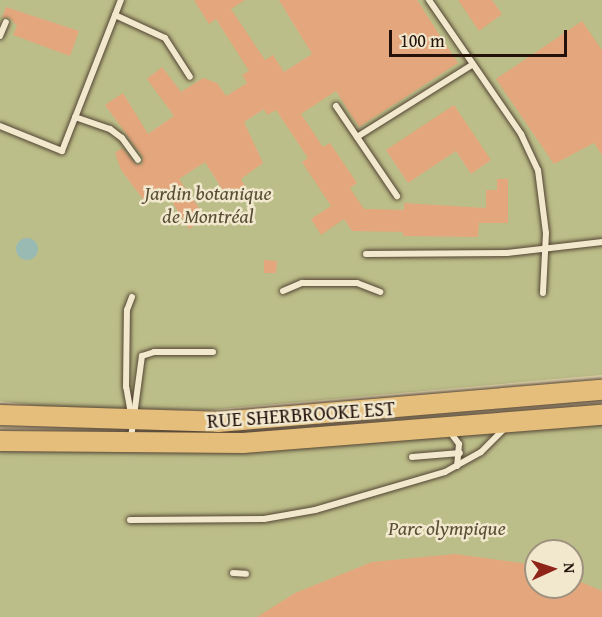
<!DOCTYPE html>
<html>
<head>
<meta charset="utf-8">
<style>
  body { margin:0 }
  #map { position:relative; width:602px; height:617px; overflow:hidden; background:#e9dbb3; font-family:"Gentium Book Plus",serif }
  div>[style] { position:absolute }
  .green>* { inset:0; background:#bcbe89 }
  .water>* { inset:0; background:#98bab2 }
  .round { border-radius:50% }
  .building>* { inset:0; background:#e4a77d }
  .roads { filter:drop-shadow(0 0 2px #544434) drop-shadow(0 0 2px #544434) }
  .lane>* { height:6px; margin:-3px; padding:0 3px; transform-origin:3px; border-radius:3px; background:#f1e8ce }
  .primary>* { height:20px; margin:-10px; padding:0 10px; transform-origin:10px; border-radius:10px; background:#e4be7a }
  span { translate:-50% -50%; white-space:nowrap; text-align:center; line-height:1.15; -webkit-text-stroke:5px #f1e8ce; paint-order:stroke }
  .park-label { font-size:20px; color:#594e36; font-style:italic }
  .street-label { font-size:20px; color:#23110a }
  .north { position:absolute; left:524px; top:539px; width:60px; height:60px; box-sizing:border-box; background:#f1e8ce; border:2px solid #9f9280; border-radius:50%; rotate:87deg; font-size:16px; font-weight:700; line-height:24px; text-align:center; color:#23110a }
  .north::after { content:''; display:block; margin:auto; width:21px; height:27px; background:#8f2418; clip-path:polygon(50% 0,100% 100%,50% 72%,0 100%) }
  .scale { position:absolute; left:389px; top:30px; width:178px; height:27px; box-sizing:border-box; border:3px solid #23110a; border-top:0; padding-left:8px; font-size:18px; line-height:21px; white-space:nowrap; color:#23110a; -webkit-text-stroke:4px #f1e8ce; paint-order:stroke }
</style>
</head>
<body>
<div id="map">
  <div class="green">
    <div style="clip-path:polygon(0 0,602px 0,602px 375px,209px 410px,54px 408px,0 401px)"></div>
    <div style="clip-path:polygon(evenodd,602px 424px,602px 617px,0 617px,0 450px,236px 452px,602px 424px,536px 551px,572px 551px,572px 587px,536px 587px,536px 551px)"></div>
  </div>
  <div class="water">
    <div class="round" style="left:16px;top:238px;width:22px;height:22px"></div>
  </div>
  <div class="building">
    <div style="clip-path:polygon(194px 0,245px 0,231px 9px,265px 60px,273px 55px,284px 72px,312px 54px,279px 0,417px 0,458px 63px,359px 127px,336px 91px,301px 114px,323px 147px,330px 143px,357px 183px,350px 188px,364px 209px,404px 210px,404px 203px,486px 208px,486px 190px,497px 190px,497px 179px,508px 179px,508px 223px,479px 223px,478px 237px,403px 236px,403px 232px,352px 231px,344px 219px,321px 235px,311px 219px,331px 206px,302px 162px,308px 158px,276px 110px,267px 115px,264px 109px,244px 122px,263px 163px,241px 179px,247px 190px,229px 200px,205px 162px,179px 179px,206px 218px,189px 229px,166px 192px,146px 203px,121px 170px,115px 153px,122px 148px,136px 165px,142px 164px,143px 157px,105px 105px,123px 93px,148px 134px,174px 116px,147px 79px,162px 67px,181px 92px,203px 78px,217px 83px,226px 96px,247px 83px,242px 75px,249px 71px,216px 19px,209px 24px)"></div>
    <div style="clip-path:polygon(458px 0,492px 0,502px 14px,479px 31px)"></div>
    <div style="clip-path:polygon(6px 7px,79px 31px,70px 56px,13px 35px,17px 26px,9px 17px,2px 18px)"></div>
    <div style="clip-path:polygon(582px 21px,602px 50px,602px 155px,594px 143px,554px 164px,496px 79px)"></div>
    <div style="clip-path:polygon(454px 105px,491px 160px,471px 174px,456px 151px,408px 183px,386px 150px)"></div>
    <div style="clip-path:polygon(264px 260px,277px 261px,276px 273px,264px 273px)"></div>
    <div style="clip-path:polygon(455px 554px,536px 565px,536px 587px,572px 587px,572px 578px,602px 591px,602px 617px,257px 617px,295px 593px,372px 562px)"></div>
  </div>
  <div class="roads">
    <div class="lane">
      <div style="left:429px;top:0;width:163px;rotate:55.5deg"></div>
      <div style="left:521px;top:134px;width:40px;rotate:65deg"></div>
      <div style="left:538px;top:170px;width:64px;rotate:82.8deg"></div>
      <div style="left:546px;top:233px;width:60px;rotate:92.9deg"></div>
      <div style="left:115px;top:15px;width:55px;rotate:24.7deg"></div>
      <div style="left:165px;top:38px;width:46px;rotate:57.3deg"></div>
      <div style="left:0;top:36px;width:15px;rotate:-67deg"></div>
      <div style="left:336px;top:106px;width:109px;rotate:55.9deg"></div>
      <div style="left:75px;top:117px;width:37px;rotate:19deg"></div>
      <div style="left:110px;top:129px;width:15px;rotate:37deg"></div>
      <div style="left:122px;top:138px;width:27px;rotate:54deg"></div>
      <div style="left:0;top:126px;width:67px;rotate:22deg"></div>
      <div style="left:62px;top:151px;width:162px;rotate:-68.7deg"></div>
      <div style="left:357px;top:137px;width:136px;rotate:-32.1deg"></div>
      <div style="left:366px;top:254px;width:141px;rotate:-0.4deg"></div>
      <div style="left:507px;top:253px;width:96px;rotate:-6.6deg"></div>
      <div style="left:283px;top:291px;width:21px;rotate:-23deg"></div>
      <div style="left:302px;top:283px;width:55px"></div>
      <div style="left:357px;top:283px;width:25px;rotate:21deg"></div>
      <div style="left:131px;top:414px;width:27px;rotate:-100deg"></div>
      <div style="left:126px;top:387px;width:77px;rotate:-89.3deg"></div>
      <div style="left:127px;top:310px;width:14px;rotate:-69deg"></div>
      <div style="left:450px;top:432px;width:15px;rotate:53deg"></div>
      <div style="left:459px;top:444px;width:22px;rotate:95deg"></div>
      <div style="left:131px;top:438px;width:83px;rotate:-82.4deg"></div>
      <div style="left:142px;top:356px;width:13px;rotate:-18deg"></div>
      <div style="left:154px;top:352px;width:59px"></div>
      <div style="left:412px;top:457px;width:48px;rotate:-4.8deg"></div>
      <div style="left:130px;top:520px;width:134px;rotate:-0.4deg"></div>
      <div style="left:264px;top:519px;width:52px;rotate:-10deg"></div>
      <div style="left:315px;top:510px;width:135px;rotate:-16.3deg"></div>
      <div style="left:445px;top:472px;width:41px;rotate:-29.1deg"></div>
      <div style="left:481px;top:452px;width:33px;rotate:-45deg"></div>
      <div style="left:233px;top:573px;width:13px;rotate:4deg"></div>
    </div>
    <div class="primary">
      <div style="left:0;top:415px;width:218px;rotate:1.8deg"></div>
      <div style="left:218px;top:422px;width:385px;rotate:-4.8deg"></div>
      <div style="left:0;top:441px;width:243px;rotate:0.5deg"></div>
      <div style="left:243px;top:443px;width:360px;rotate:-4.5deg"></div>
    </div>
  </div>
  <div class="park-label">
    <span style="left:208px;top:204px">Jardin botanique<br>de Montréal</span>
    <span style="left:447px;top:527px">Parc olympique</span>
  </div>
  <div class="street-label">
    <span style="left:301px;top:414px;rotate:-4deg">RUE SHERBROOKE EST</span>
  </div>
  <div class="north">N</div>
  <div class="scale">100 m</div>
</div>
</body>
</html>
